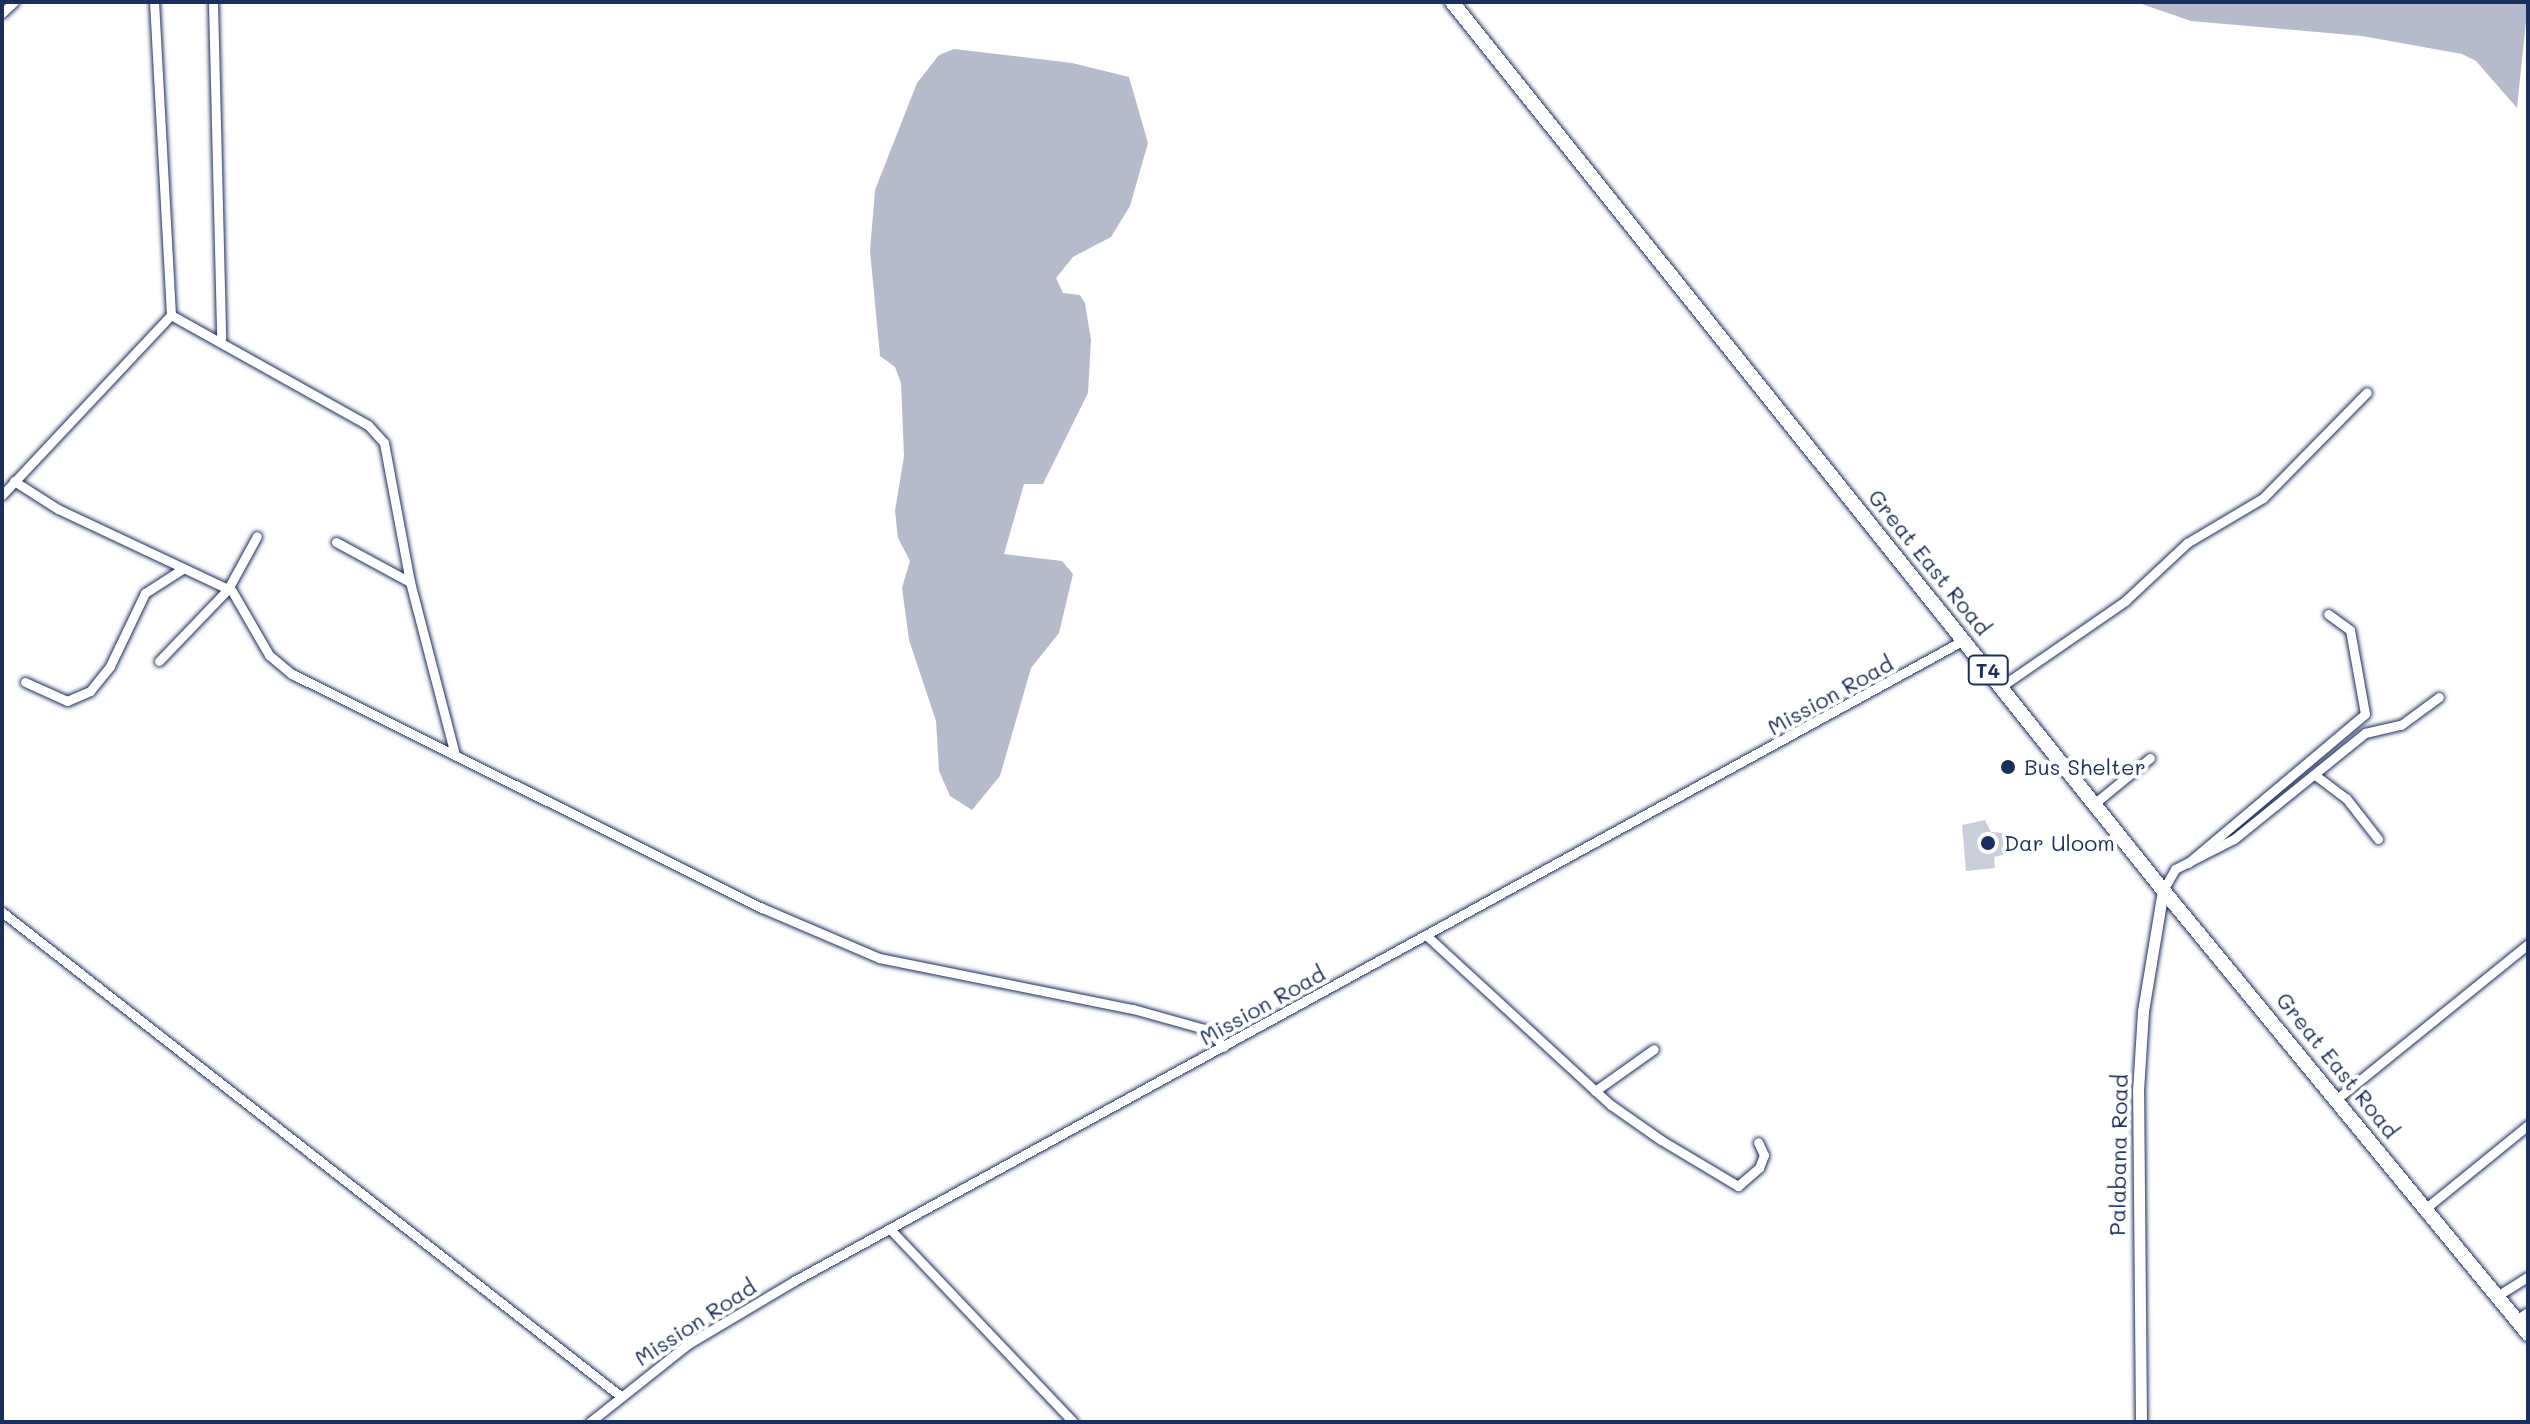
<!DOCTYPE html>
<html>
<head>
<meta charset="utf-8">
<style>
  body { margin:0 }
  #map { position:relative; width:2530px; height:1424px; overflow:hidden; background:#fff; font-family:Mali,sans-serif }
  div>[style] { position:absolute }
  .water>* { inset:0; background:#b5bbca }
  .building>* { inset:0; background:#caceda }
  .roads { filter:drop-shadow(0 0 2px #1b2f5e) drop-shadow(0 0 2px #1b2f5e) }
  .minor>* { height:9px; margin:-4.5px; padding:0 4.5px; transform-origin:4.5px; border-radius:4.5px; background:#fff }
  .tertiary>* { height:11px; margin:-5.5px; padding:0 5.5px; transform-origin:5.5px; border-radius:5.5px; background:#fff }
  .trunk>* { height:14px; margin:-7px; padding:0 7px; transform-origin:7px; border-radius:7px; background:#fff }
  .dots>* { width:22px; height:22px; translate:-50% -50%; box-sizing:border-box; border:4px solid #fff; border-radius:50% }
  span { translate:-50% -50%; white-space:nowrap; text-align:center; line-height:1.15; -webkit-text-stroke:8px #fff; paint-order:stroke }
  .shield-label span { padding:2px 6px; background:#fff; border:2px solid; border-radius:6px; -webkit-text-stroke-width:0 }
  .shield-label { font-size:20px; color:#1b2f5e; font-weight:700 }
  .street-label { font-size:22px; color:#1b2f5e }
  .poi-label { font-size:22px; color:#1b2f5e }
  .left { translate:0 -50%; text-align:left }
  .frame { position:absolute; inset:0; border:4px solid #1b2f5e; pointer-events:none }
</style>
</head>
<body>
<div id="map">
  <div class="water">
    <div style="clip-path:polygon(2136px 2px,2528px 2px,2517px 108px,2476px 61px,2462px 54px,2362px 36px,2191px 21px)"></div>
    <div style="clip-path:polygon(954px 49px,1072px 63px,1129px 77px,1148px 143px,1130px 206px,1111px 237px,1073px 257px,1056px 278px,1063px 293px,1080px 295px,1085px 303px,1091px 340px,1088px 393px,1043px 484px,1024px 484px,1004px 554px,1062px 561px,1073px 574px,1059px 633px,1031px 668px,1000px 776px,972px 810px,950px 796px,939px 771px,936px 721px,909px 640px,902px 588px,910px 561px,898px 538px,895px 511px,904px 456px,901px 383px,895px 367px,880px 356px,870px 251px,875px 190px,917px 83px,939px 55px)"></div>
  </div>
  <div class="building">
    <div style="clip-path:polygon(1985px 820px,1991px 832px,2012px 834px,2014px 852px,1994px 857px,1995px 868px,1966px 871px,1962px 825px)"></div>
  </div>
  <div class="roads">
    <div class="minor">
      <div style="left:213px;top:2px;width:336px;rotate:88.6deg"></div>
      <div style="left:2px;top:13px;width:16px;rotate:-43deg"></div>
      <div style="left:171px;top:315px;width:226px;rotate:29.2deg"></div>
      <div style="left:368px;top:425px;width:24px;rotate:48deg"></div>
      <div style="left:384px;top:443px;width:141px;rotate:79.4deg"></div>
      <div style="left:410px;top:582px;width:179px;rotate:75.4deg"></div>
      <div style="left:14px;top:481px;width:52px;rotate:32.5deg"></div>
      <div style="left:58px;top:509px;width:192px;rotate:25.2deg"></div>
      <div style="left:232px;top:591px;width:74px;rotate:60deg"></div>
      <div style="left:269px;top:655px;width:30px;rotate:40deg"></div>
      <div style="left:292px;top:674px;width:525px;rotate:26.47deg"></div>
      <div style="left:762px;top:908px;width:127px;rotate:23.1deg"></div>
      <div style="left:879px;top:958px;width:259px;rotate:11.4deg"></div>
      <div style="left:1133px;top:1009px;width:78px;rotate:15.6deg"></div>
      <div style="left:1208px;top:1030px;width:23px;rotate:47deg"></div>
      <div style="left:2px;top:495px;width:247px;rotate:-46.8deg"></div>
      <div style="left:171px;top:315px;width:313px;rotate:-93.1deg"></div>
      <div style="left:336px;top:542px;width:84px;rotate:28.4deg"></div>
      <div style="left:159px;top:661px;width:100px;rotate:-46.2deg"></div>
      <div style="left:228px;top:589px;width:60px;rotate:-61.3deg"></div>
      <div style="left:25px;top:682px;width:46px;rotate:24.3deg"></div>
      <div style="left:67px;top:701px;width:25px;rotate:-23deg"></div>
      <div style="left:90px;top:691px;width:32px;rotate:-51deg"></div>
      <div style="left:110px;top:666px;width:81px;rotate:-64.4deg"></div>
      <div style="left:145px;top:593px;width:46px;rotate:-32.7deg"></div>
      <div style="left:2002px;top:686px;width:150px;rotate:-34.6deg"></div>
      <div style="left:2125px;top:601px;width:85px;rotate:-43.1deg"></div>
      <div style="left:2187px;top:543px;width:88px;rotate:-30.6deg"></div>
      <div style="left:2263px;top:498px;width:148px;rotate:-45.5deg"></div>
      <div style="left:2315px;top:775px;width:39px;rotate:37deg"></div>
      <div style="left:2346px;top:798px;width:52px;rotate:52deg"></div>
      <div style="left:2095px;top:803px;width:71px;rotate:-39.3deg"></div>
      <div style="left:2188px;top:863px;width:231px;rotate:-40.1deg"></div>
      <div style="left:2365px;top:714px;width:85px;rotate:-100.1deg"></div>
      <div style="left:2350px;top:630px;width:27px;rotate:-144deg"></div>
      <div style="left:2163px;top:890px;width:24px;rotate:-60deg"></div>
      <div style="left:2175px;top:869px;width:66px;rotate:-27deg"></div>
      <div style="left:2234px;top:839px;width:169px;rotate:-39deg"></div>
      <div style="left:2365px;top:733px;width:37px;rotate:-13deg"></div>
      <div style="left:2401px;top:725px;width:47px;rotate:-36.4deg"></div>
      <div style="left:2px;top:912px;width:784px;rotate:38.05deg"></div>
      <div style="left:1426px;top:935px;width:251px;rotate:42.6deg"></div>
      <div style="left:1611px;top:1105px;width:61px;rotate:35deg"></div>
      <div style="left:1661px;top:1140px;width:90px;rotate:30.9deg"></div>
      <div style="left:1738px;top:1186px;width:28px;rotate:-41deg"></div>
      <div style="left:1759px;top:1168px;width:14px;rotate:-69deg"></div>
      <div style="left:1764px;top:1155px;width:14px;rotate:-115deg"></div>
      <div style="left:1595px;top:1091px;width:72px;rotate:-35.4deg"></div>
      <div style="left:2338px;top:1098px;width:245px;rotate:-39deg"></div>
      <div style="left:2426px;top:1208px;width:132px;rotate:-39.1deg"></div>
      <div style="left:890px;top:1229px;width:266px;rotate:46.5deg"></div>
      <div style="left:2497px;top:1296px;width:36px;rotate:-32deg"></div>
      <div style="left:2516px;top:1320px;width:14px;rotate:-34deg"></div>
      <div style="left:590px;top:1422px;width:125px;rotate:-38.5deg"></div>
      <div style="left:688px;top:1344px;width:123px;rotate:-30.7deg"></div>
      <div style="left:794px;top:1281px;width:1334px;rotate:-28.72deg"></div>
    </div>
    <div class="tertiary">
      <div style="left:2141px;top:1422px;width:331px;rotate:-90.5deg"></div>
      <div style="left:2138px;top:1091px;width:80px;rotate:-86.4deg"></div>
      <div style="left:2143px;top:1011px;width:123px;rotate:-80.6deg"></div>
    </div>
    <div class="trunk">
      <div style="left:1452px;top:2px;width:1138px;rotate:51.32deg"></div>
      <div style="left:2163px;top:890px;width:575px;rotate:50.58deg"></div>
    </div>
  </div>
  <div class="dots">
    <div style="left:2008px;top:767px;background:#1b2f5e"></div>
    <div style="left:1988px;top:843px;background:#1b2f5e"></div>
  </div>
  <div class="shield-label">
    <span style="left:1988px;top:670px">T4</span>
  </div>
  <div class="street-label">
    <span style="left:1930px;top:562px;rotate:51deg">Great East Road</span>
    <span style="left:1830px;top:695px;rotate:-29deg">Mission Road</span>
    <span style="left:1262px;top:1005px;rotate:-29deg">Mission Road</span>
    <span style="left:2338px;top:1065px;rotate:51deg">Great East Road</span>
    <span style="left:2118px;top:1155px;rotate:-89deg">Palabana Road</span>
    <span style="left:695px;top:1322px;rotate:-33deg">Mission Road</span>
  </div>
  <div class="poi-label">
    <span class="left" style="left:2024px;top:767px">Bus Shelter</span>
    <span class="left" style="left:2004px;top:843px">Dar Uloom</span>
  </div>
  <div class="frame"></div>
</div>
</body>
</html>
